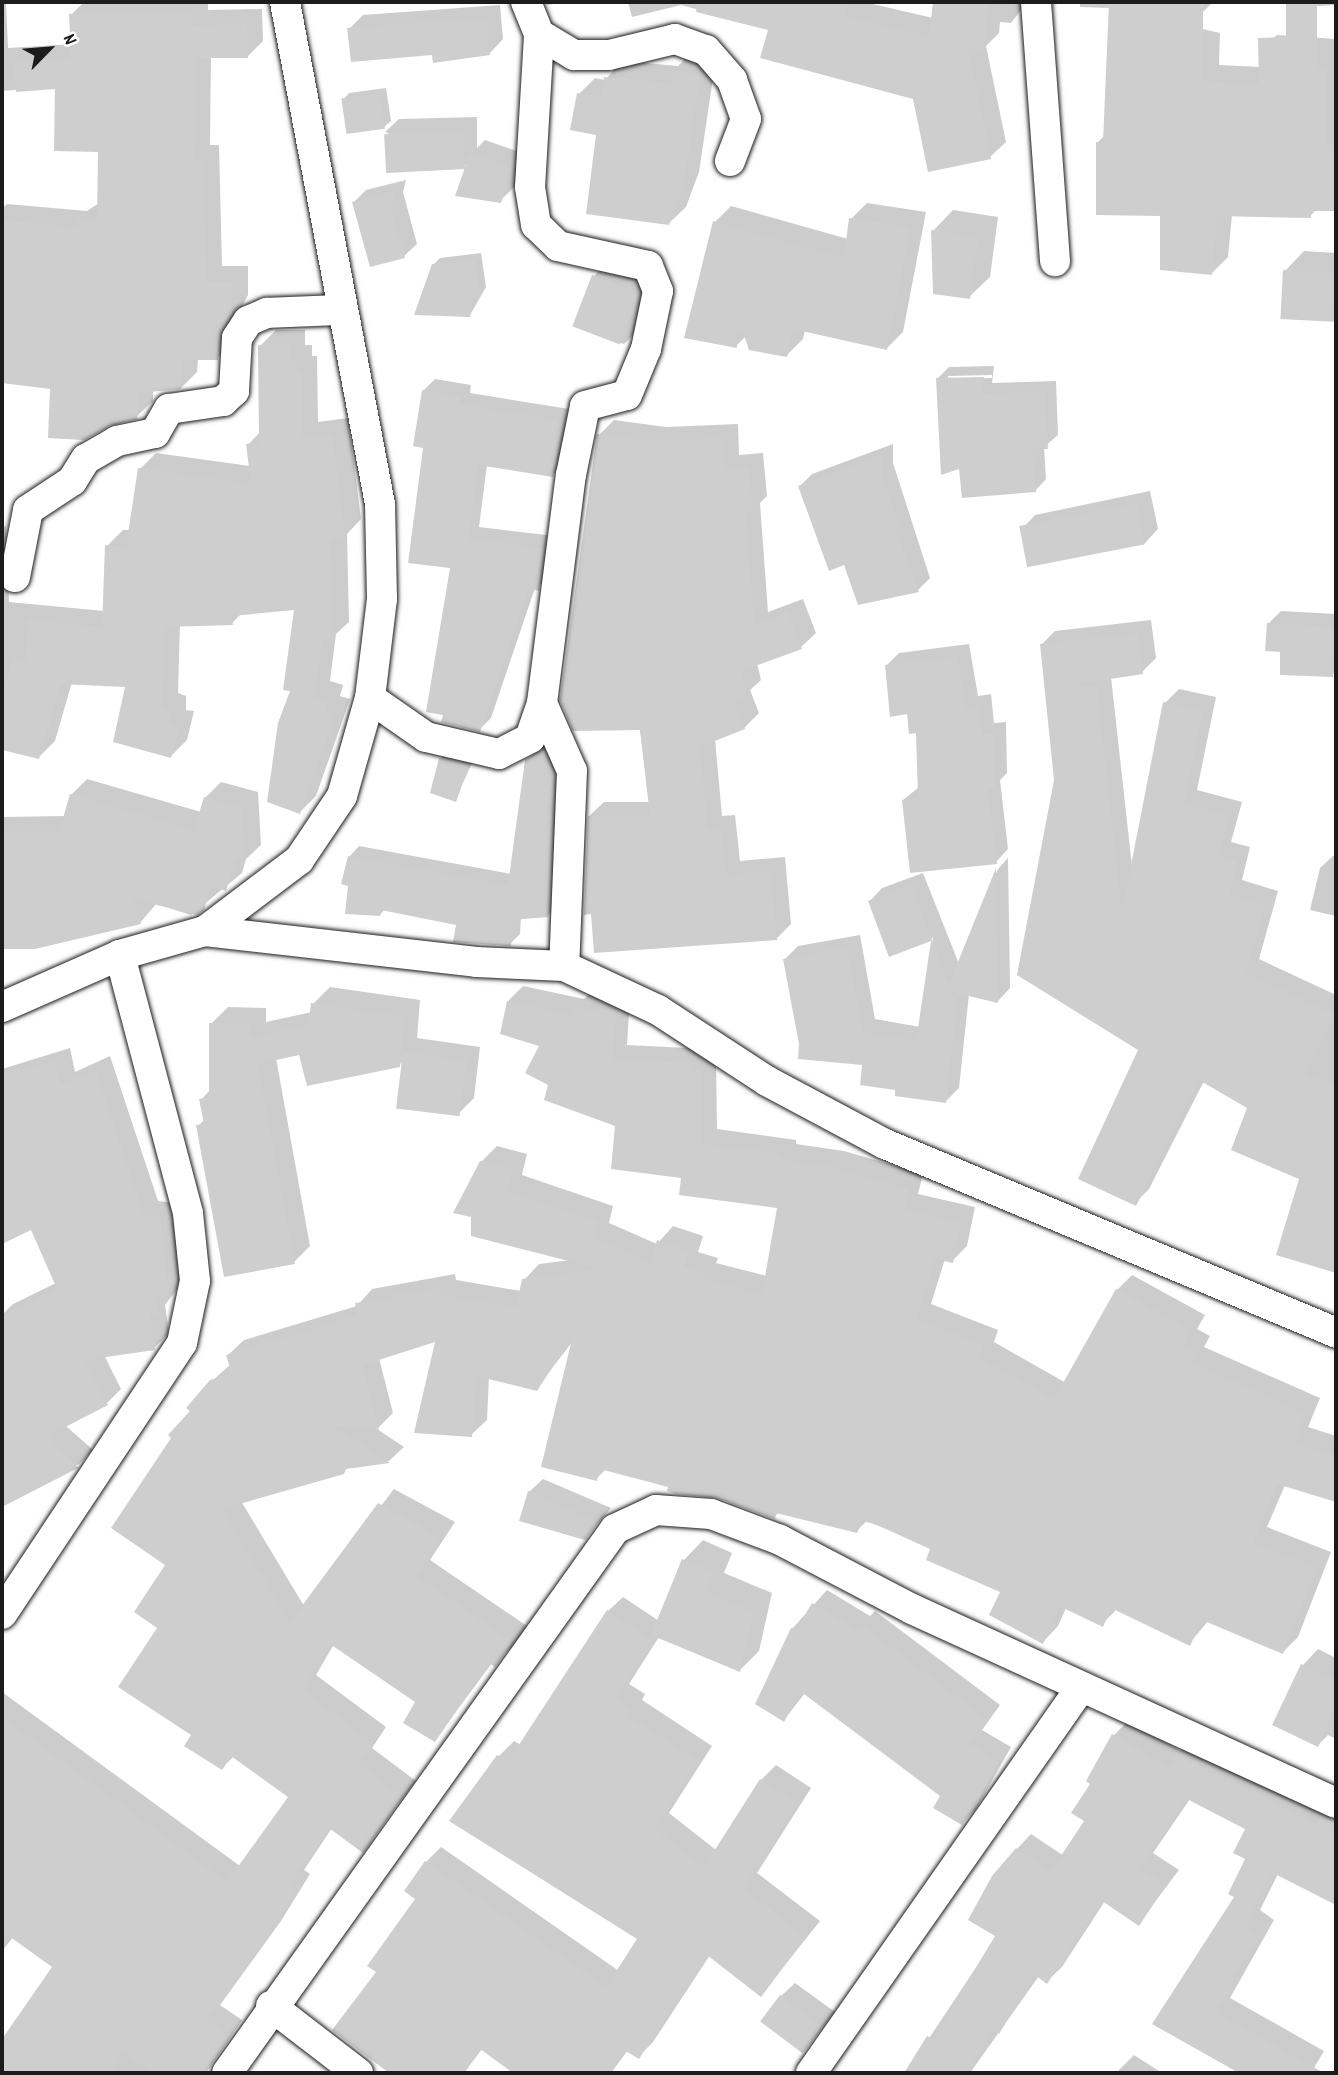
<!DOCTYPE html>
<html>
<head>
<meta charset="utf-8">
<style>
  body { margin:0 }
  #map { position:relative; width:1338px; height:2075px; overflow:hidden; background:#fff; font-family:Dekko,sans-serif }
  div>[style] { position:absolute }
  .shadow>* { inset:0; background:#0003 }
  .building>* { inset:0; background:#cecece; transform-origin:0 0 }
  .roads { filter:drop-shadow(0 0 2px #1c1c1c) drop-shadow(0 0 2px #1c1c1c) }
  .street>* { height:30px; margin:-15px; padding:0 15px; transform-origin:15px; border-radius:15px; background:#fff }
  span { translate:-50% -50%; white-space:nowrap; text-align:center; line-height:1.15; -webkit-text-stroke:7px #fff; paint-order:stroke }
  .frame { position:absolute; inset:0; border:4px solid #1c1c1c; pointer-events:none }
  .north { position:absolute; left:14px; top:14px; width:70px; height:70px; -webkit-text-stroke:5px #fff; paint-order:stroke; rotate:65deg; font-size:19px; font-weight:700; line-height:28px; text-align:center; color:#1c1c1c }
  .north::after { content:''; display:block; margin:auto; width:24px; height:32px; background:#1c1c1c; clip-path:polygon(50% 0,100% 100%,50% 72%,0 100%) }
</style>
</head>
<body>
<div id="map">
  <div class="shadow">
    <div style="clip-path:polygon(2px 2px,6px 2px,8px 48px,72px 44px,71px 15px,84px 2px,208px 2px,208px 10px,262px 9px,263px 41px,247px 57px,211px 56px,210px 145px,219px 145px,222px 266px,248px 266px,248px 295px,235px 319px,234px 342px,217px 358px,198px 359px,197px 372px,181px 388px,153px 390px,153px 401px,136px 417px,52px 387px,2px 382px,2px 209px,7px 204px,87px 211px,99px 203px,100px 150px,57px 87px,2px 91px)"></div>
    <div style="clip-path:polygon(547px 2px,564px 2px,548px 5px)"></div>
    <div style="clip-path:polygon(628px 2px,864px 2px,933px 18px,934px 2px,1027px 2px,1011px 23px,1000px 22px,999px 33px,986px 46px,1006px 142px,990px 157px,914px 98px,770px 29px,681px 5px,632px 17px)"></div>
    <div style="clip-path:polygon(1080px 2px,1213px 2px,1202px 13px,1198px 28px,1220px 33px,1219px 65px,1261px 67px,1260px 51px,1277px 35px,1336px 39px,1336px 209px,1316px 210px,1310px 216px,1232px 215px,1228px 257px,1211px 274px,1098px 142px,1105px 135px,1110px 8px,1080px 7px)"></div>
    <div style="clip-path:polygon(1288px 2px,1336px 2px,1336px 5px,1288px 8px)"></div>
    <div style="clip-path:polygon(500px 5px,503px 39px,490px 53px,433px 53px,349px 29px,363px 15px)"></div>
    <div style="clip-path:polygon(690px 54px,716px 58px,699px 172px,686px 207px,669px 223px,598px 134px,579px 94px,595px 78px,605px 80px,622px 61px,678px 66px)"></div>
    <div style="clip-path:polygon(386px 88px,391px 121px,384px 127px,343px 100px,349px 93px)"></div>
    <div style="clip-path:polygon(477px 117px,477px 148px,485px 140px,525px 154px,514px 187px,500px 201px,469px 161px,464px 167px,385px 132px,399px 119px)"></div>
    <div style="clip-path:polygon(406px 180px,403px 192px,417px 244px,404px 256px,354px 202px,366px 190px)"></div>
    <div style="clip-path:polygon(867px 203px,926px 212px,903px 332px,887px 348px,805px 330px,803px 339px,787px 355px,746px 336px,736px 346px,715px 222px,731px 206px,848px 239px,851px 219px)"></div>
    <div style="clip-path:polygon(953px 210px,998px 217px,990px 277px,969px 297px,933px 231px)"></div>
    <div style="clip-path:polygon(1304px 251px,1336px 253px,1336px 321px,1281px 318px,1285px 271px)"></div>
    <div style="clip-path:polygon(481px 253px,486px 287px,470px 315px,433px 265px,440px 258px)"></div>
    <div style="clip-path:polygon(608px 262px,652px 279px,638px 330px,624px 344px,575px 326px,594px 276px)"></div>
    <div style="clip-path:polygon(276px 330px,305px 330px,305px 345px,312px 345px,312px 356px,317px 356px,318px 422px,348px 418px,361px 519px,347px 534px,349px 622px,336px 634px,330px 681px,343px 685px,340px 696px,350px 699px,316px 796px,300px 812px,292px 689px,296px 608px,242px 613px,232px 623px,180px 625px,178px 693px,186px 696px,186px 710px,194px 711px,187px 740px,171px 756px,127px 686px,72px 682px,55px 741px,39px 757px,2px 749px,2px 527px,6px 526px,9px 602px,104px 611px,107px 546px,123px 530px,131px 530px,140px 469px,156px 453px,250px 466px,248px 445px,260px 432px,260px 346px)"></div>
    <div style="clip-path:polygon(evenodd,994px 366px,992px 383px,1056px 381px,1058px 435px,1044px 447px,1046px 479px,1035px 491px,961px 467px,938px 378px,949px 367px,994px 366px,992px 375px,992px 378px,948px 379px,948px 376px,992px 375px)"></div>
    <div style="clip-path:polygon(435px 379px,471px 385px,470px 393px,569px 409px,564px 464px,552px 475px,487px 465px,479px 527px,555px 536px,550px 578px,535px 588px,491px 718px,479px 730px,452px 566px,425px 447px,423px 391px)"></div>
    <div style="clip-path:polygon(614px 420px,666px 427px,738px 424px,739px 455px,763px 453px,767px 496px,760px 503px,768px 612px,803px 599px,816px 633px,801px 647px,757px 663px,761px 680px,750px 690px,759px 713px,744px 728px,715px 739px,722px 816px,735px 815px,740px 861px,785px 857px,791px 924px,776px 939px,589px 816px,604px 802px,650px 802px,599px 435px)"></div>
    <div style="clip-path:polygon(893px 444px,893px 463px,930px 578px,918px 590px,845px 563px,800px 486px,812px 474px)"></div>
    <div style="clip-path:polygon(1150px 491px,1158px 529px,1145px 543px,1022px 529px,1035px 515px)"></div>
    <div style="clip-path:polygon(1281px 611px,1336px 614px,1336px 671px,1332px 675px,1282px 651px,1269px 623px)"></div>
    <div style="clip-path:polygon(1151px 620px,1156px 658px,1142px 672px,1111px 677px,1132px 866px,1165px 703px,1179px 689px,1216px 697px,1197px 790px,1242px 802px,1231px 842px,1250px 847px,1242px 880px,1278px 891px,1259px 959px,1336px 995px,1336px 1272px,1278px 1254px,1301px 1178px,1249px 1107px,1204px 1081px,1149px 1189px,1135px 1203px,1141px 1050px,1056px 780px,1041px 645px,1055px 631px)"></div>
    <div style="clip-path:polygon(969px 644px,978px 696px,991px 694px,994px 723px,1006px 722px,1007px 773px,1000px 780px,1008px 849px,996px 862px,903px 800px,919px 787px,918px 732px,887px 665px,899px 653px)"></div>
    <div style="clip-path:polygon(553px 740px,561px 758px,555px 806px,562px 806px,558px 905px,548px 915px,521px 917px,520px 934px,510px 944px,458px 923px,385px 909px,380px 915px,349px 857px,359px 846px,512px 874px,527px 761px)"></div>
    <div style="clip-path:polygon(447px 752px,474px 759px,455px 800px,440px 759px)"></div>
    <div style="clip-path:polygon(87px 779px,201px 812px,205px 798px,221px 782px,258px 792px,261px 845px,246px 859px,242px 873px,191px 915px,156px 904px,140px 923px,35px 947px,2px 947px,2px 817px,65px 816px,71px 795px)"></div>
    <div style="clip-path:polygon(1333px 856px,1336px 856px,1336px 916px,1310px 910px,1320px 868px)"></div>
    <div style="clip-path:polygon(1008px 858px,1010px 988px,998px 1001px,969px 994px,959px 1088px,946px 1101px,897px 1088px,864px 1063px,801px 1044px,785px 959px,798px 946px,860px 935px,875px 1019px,920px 1027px,933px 938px,890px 955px,870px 901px,882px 888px,923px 873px,959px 964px,998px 869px)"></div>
    <div style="clip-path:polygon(523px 986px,584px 999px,590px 993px,630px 997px,627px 1045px,708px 1049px,716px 1056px,717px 1129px,796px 1140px,796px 1144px,844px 1151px,923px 1174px,918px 1194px,975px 1207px,967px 1246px,952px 1261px,945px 1259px,931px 1304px,998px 1330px,994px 1342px,1066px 1383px,1117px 1290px,1132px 1275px,1205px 1315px,1197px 1329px,1210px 1336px,1204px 1347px,1320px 1398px,1308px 1427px,1336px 1436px,1336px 1501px,1285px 1485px,1267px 1527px,1331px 1552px,1298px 1637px,1283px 1652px,1208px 1621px,1189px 1644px,1117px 1609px,1102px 1624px,1066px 1608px,1058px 1626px,1043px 1642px,1003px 1591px,933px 1548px,867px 1521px,856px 1531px,779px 1512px,774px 1517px,717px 1496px,606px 1469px,596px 1479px,573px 1341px,536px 1389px,489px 1377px,487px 1420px,471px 1435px,438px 1340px,379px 1358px,393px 1413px,377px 1429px,404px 1447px,389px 1461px,348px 1467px,241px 1501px,304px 1606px,394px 1489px,455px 1522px,430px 1560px,527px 1626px,510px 1649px,492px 1663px,435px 1740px,418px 1701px,334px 1644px,316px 1675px,386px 1727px,372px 1748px,416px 1781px,362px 1850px,332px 1828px,304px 1870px,310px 1874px,281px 1921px,220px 2005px,242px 2020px,206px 2073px,2px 2073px,2px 2040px,125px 1866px,91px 1841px,2px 1951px,2px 1692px,240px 1866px,290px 1797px,234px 1756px,222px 1768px,193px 1735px,159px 1627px,192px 1411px,212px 1381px,231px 1364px,228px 1355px,244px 1340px,357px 1306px,372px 1289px,455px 1274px,456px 1280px,521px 1291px,524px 1280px,539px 1264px,571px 1260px,481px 1162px,497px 1146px,527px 1154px,522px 1175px,613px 1206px,609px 1223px,657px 1244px,673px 1226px,703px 1236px,698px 1252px,718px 1258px,716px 1263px,767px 1276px,780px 1206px,683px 1176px,617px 1125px,550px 1084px,542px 1045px,508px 1001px)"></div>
    <div style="clip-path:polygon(330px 987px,420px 1000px,417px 1038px,480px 1047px,474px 1098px,460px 1112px,404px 1060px,399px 1065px,300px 1053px,276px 1058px,310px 1246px,294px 1262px,198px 1126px,205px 1119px,201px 1100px,210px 1090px,211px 1024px,228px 1007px,266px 1008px,266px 1022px,312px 1012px,313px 1004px)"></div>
    <div style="clip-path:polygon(70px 1048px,75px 1072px,110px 1056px,158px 1201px,175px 1203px,183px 1281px,165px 1305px,169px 1333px,154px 1348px,104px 1355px,121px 1389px,107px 1403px,65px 1425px,93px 1450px,79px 1464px,2px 1505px,2px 1367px,18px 1359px,2px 1326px,2px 1315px,13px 1304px,56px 1283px,32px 1227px,2px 1242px,2px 1069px)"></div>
    <div style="clip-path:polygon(543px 1479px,611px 1508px,585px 1538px,529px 1492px)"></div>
    <div style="clip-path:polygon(703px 1540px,732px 1553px,724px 1573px,772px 1593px,759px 1651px,740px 1670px,659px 1637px,629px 1684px,645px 1694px,642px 1700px,712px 1746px,669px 1813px,716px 1850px,761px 1780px,776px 1765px,811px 1788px,757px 1873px,820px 1921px,761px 1995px,710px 1955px,653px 2042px,638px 2057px,628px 2050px,611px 2073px,516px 2073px,482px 2049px,464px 2073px,392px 2073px,335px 2030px,378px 1971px,417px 1898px,426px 1862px,441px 1847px,619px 1971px,640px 1939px,451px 1820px,499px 1756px,514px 1741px,521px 1745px,608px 1611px,623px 1597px,659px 1621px,684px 1560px)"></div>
    <div style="clip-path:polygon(827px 1590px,870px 1616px,875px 1611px,1000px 1705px,982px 1730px,1011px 1747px,976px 1809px,962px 1823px,943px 1795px,805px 1693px,784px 1720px,792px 1629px)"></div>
    <div style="clip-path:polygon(1318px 1649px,1336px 1658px,1336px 1739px,1328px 1735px,1318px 1745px,1275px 1724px,1303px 1665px)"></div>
    <div style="clip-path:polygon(1128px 1721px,1181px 1751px,1193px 1739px,1336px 1813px,1336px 1903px,1278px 1874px,1260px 1910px,1274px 1920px,1230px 1998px,1324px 2051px,1311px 2073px,1242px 2073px,1154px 2024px,1236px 1896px,1247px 1858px,1247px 1828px,1190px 1799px,1153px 1853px,1179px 1870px,1139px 1923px,1105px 1901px,1062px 1967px,1047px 1981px,1039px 1976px,970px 2073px,906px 2073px,997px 1936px,1017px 1849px,1031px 1834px,1064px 1856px,1086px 1821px,1093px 1783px,1113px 1736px)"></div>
    <div style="clip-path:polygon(795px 1983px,835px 2012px,804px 2051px,781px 1996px)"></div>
    <div style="clip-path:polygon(1134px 2055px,1162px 2073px,1116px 2073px)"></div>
  </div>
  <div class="building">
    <div style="clip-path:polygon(697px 2px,849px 2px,844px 16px,929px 36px,933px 2px,989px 2px,984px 50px,968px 48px,991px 159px,928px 172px,913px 99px,760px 58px,768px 30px,696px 12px)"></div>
    <div style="clip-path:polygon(1109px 2px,1203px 2px,1203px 81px,1259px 84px,1258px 38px,1286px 37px,1286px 2px,1317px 2px,1317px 69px,1327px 69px,1326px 145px,1336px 145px,1336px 211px,1311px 211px,1311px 218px,1217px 216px,1212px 275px,1160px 270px,1160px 216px,1096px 215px,1096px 142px,1103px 142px)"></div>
    <div style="clip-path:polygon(192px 11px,192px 26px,247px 24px,248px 58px,196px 58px,195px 160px,203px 160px,207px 282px,232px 282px,232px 313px,220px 336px,218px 360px,183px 360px,181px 389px,138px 393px,137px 419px,109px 426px,84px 440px,48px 438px,50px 389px,2px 383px,2px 220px,76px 227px,77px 218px,97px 220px,98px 152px,54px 151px,55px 89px,16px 92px,14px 62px,71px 58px,69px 14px)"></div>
    <div style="clip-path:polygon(487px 18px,490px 55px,433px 63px,432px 55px,351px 62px,347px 28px)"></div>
    <div style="clip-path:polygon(672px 70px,700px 75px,683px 190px,669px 225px,586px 214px,596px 135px,570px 130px,577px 93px,601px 98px,604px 77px,670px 83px)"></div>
    <div style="left:380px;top:93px;width:36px;height:39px;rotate:82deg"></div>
    <div style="left:463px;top:130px;width:39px;height:79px;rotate:87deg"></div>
    <div style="clip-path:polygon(470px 153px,513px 168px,501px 203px,455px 196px)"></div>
    <div style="clip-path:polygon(395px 191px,391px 206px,405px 258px,370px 267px,352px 202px)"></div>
    <div style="clip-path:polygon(849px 218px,911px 227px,887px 350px,793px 329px,787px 357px,749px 350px,743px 332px,736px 334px,737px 348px,684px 338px,713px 221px,844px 258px)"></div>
    <div style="clip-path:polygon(931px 230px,978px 237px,970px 299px,933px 294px)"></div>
    <div style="clip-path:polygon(475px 259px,480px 295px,473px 296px,470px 317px,414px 315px,432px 264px)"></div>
    <div style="left:1283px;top:270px;width:53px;height:49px;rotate:3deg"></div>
    <div style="left:592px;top:275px;width:51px;height:55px;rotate:21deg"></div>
    <div style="clip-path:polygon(258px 345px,290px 345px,290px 361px,296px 360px,296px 371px,302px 371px,302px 437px,332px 434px,345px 537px,331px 539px,333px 639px,322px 639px,315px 697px,328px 701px,325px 712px,335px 715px,300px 814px,267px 802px,278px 723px,290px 691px,283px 690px,294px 610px,232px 616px,233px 625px,165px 627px,162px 709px,171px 711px,170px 725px,179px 727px,171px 758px,113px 742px,125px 687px,61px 684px,39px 759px,2px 750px,2px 695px,13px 657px,25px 661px,28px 621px,102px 627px,105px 545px,126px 547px,138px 468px,251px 483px,246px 444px,259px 443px)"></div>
    <div style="clip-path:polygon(984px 377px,982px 394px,1045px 392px,1048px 449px,1032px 449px,1036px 492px,962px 498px,959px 469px,941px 475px,936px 378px)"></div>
    <div style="clip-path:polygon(422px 390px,460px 396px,459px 404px,559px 420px,557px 429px,562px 430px,553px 477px,478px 465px,469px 539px,544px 548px,539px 591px,529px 588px,480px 732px,441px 722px,443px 715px,426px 712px,450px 568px,408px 563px,423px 448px,413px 446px)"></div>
    <div style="clip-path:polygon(597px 434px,650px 441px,724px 438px,725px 469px,749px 467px,753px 513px,746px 513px,754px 626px,788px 612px,802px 649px,741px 671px,747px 696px,734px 701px,745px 729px,700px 747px,708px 830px,721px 829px,726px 875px,771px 871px,777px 940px,594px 953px,591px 914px,584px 915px,588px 816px,650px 816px,640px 730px,573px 731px,560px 700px)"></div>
    <div style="clip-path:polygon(881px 455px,882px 476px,900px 526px,895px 528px,919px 592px,858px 605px,844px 565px,829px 571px,798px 486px)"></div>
    <div style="left:1137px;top:503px;width:42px;height:120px;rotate:79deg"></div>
    <div style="clip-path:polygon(1267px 623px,1335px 627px,1333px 677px,1280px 675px,1280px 652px,1265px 651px)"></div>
    <div style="clip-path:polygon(1138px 633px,1143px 674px,1077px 684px,1097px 688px,1122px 911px,1163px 702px,1203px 711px,1184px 804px,1229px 815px,1218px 856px,1237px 861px,1229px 894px,1265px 905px,1246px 973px,1334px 1014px,1306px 1074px,1336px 1083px,1336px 1273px,1276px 1255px,1299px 1179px,1231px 1150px,1247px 1108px,1199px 1080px,1136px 1206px,1078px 1179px,1138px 1050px,1017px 975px,1054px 780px,1040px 644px)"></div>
    <div style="clip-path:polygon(957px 656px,966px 708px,979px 706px,982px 734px,995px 734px,995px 788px,988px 788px,997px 864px,910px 873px,902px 800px,918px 798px,916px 733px,909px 734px,907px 714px,890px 717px,885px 665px)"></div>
    <div style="clip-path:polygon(543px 748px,552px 769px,546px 815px,553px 815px,548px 917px,512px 920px,511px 946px,453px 942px,456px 925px,381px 910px,380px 916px,345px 914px,348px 886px,341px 884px,348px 856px,508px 885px,525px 760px)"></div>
    <div style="clip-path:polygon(439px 758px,469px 765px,456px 802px,430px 793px)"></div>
    <div style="clip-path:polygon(70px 794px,194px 830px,204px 797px,242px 808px,245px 862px,236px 859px,226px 891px,211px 886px,204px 910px,197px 915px,133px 899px,141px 924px,35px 949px,2px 949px,2px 832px,59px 832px)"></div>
    <div style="clip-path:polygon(996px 868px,998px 1003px,952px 992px,957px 1005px,946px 1103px,895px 1096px,895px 1090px,860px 1085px,862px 1065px,798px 1059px,799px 1044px,783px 959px,847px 947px,863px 1032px,916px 1041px,931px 941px,889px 957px,868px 901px,910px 884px,949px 984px)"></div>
    <div style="clip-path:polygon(507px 1001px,572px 1015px,573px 1008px,616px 1011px,613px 1059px,693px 1063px,693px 1070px,701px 1071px,702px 1144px,782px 1154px,782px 1159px,829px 1166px,909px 1189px,904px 1209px,961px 1222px,953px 1263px,935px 1259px,917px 1319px,984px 1345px,980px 1358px,1054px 1399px,1116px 1289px,1191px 1330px,1184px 1345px,1196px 1351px,1190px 1362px,1306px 1413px,1294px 1443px,1336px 1456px,1336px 1502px,1277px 1484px,1253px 1543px,1317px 1567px,1283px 1654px,1202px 1620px,1190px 1646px,1111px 1608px,1103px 1627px,1059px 1606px,1043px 1644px,989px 1615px,1000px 1592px,926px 1560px,930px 1549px,877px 1525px,863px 1521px,857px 1533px,776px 1513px,775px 1519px,717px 1498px,676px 1494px,667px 1491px,668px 1487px,600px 1469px,597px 1481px,541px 1467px,573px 1335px,537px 1391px,476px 1376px,472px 1437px,414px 1433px,435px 1342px,363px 1365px,379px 1430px,335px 1427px,390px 1463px,346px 1469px,344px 1474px,222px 1509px,290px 1622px,378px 1503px,441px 1538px,416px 1576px,513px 1642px,495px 1667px,489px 1663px,435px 1742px,403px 1723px,415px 1702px,330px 1644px,302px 1690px,373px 1743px,358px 1764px,403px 1797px,363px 1853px,329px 1828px,290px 1886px,296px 1890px,266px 1938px,207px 2021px,228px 2036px,203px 2073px,154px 2073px,124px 2052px,110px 2073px,2px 2073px,2px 2039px,52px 1967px,2px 1931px,2px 1717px,227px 1882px,288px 1797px,231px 1756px,222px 1770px,184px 1746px,191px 1735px,118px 1687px,157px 1628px,134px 1612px,165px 1565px,111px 1528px,171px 1438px,168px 1435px,190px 1411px,186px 1408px,210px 1380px,232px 1374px,226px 1355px,357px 1315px,355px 1303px,391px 1298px,390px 1294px,440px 1288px,441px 1295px,516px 1307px,522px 1279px,600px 1269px,471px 1236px,471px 1217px,453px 1213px,480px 1161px,513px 1169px,508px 1191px,598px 1221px,595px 1238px,650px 1262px,657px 1240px,689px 1251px,684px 1267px,704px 1273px,702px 1278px,762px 1294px,777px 1208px,679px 1195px,681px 1178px,611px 1169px,615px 1126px,544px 1100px,548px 1085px,525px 1073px,539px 1046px,500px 1034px)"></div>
    <div style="clip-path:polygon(311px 1003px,405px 1017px,400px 1067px,307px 1086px,299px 1055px,258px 1064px,295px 1264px,224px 1277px,196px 1125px,204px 1124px,199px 1099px,209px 1097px,209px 1023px,250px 1024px,250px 1037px,308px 1026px)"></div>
    <div style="left:403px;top:1052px;width:64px;height:57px;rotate:7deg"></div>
    <div style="clip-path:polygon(55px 1061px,61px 1085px,95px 1069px,144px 1215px,161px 1217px,169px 1297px,157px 1298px,158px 1314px,150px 1314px,155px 1350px,85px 1360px,108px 1405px,48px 1436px,78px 1468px,2px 1507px,2px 1316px,57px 1289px,31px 1230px,2px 1244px,2px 1073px)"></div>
    <div style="clip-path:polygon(528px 1491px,598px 1522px,585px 1540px,519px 1521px)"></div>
    <div style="clip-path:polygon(682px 1559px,714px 1572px,706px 1592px,754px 1612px,740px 1672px,651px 1635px)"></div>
    <div style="clip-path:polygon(812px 1603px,856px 1629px,860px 1624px,988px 1720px,970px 1744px,999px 1762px,962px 1825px,933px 1808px,940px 1796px,800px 1691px,784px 1722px,755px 1704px,791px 1628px,796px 1630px)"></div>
    <div style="clip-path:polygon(607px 1610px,652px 1641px,615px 1699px,632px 1709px,628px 1716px,698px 1761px,655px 1829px,704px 1867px,760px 1779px,797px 1804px,743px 1888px,806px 1937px,761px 1997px,707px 1955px,639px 2059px,626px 2051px,609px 2073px,513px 2073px,480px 2049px,462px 2073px,389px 2073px,332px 2030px,376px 1972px,367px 1966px,415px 1899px,404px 1891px,425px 1861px,606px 1987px,637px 1939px,449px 1821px,497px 1755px,509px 1760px)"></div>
    <div style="clip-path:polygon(1301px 1664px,1336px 1680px,1336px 1708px,1318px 1747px,1272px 1725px)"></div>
    <div style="clip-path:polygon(1112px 1734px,1170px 1767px,1177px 1753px,1316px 1825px,1321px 1815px,1336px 1820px,1336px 1905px,1273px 1873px,1246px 1926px,1261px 1936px,1232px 1979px,1237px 1982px,1216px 2013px,1324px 2073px,1239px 2073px,1152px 2024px,1234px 1897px,1228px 1894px,1245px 1859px,1233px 1853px,1245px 1829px,1187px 1799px,1140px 1868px,1166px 1885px,1139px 1926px,1102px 1901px,1047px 1984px,1035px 1975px,999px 2034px,993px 2030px,966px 2073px,904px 2073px,927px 2036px,933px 2039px,995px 1936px,968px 1920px,992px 1876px,1016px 1848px,1051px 1871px,1084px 1821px,1071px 1813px,1090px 1784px,1086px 1781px)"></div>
    <div style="left:780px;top:1995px;width:53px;height:33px;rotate:37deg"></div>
  </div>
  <div class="roads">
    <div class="street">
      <div style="left:1036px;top:2px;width:260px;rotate:85.8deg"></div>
      <div style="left:539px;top:34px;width:41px;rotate:31deg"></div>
      <div style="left:574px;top:55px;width:35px"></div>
      <div style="left:609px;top:55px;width:68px;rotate:-13.6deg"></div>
      <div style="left:675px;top:39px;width:33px;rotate:20deg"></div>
      <div style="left:706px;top:50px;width:40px;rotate:49deg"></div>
      <div style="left:732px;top:80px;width:41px;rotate:70.3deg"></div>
      <div style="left:746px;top:119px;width:45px;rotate:110.9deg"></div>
      <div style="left:15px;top:577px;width:68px;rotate:-79deg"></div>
      <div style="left:28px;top:510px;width:53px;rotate:-33.4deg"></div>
      <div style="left:72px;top:481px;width:26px;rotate:-58deg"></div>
      <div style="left:86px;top:459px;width:36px;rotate:-30deg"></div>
      <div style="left:117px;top:441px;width:39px;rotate:-12deg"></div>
      <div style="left:155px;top:433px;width:28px;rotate:-60deg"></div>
      <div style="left:169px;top:409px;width:55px;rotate:-8.4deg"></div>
      <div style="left:223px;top:401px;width:15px;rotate:-42deg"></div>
      <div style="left:234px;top:391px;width:53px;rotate:-86.8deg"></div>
      <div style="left:237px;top:338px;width:20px;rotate:-57deg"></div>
      <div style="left:248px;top:321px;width:21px;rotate:-23deg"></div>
      <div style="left:267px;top:313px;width:76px;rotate:-2.3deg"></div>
      <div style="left:370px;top:698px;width:68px;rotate:34.9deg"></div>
      <div style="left:426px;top:737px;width:75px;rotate:13.1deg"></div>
      <div style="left:499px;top:754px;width:35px;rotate:-27deg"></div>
      <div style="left:530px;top:738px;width:37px;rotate:-71deg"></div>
      <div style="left:542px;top:703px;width:230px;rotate:-82.8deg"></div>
      <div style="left:571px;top:475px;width:70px;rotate:-78.5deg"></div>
      <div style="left:585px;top:406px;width:43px;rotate:-14.7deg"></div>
      <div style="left:627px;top:395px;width:50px;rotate:-67.6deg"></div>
      <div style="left:646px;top:349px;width:59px;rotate:-78.3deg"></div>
      <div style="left:658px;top:291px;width:27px;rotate:-112deg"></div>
      <div style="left:648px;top:266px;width:92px;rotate:-167.5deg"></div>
      <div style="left:558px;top:246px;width:30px;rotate:-136deg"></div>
      <div style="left:536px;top:225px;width:38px;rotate:-99deg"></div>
      <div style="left:530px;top:187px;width:153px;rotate:-86.6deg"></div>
      <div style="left:539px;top:34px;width:35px;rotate:-112deg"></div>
      <div style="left:542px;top:703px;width:74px;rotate:66.2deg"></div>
      <div style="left:572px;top:771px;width:195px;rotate:92.3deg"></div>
      <div style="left:205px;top:931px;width:273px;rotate:6.5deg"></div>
      <div style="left:476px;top:962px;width:88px;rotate:2.6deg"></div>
      <div style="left:564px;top:966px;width:104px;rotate:25.1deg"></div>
      <div style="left:658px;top:1010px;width:130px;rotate:33.1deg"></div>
      <div style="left:767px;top:1081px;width:134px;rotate:28.1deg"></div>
      <div style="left:885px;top:1144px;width:489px;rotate:22.7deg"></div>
      <div style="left:2px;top:1007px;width:129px;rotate:-23.8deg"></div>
      <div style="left:120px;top:955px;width:88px;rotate:-15.8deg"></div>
      <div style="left:205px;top:931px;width:118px;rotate:-37.1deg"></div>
      <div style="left:299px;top:860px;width:77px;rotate:-56.1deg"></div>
      <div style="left:342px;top:796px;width:102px;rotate:-74.1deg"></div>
      <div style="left:370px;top:698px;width:100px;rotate:-83.1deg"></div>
      <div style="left:382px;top:599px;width:95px;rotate:-91.2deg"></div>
      <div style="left:380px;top:504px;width:511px;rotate:-100.72deg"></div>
      <div style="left:2px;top:1614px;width:325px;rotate:-56.4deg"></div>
      <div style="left:182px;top:1343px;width:63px;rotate:-78.2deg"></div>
      <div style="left:195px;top:1281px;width:68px;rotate:-95.9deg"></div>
      <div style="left:188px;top:1213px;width:267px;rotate:-104.8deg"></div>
      <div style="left:271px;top:2006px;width:110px;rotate:37.6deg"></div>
      <div style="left:227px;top:2073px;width:668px;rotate:-54.5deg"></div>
      <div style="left:615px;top:1529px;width:45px;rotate:-24.9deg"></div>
      <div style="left:656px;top:1510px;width:55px;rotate:4.2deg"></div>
      <div style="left:711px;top:1514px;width:74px;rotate:20.6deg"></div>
      <div style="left:780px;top:1540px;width:149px;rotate:27.6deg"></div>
      <div style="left:912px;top:1609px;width:466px;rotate:24.6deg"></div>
      <div style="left:811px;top:2073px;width:470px;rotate:-55deg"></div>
    </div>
  </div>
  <div class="frame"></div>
  <div class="north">N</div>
</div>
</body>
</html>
